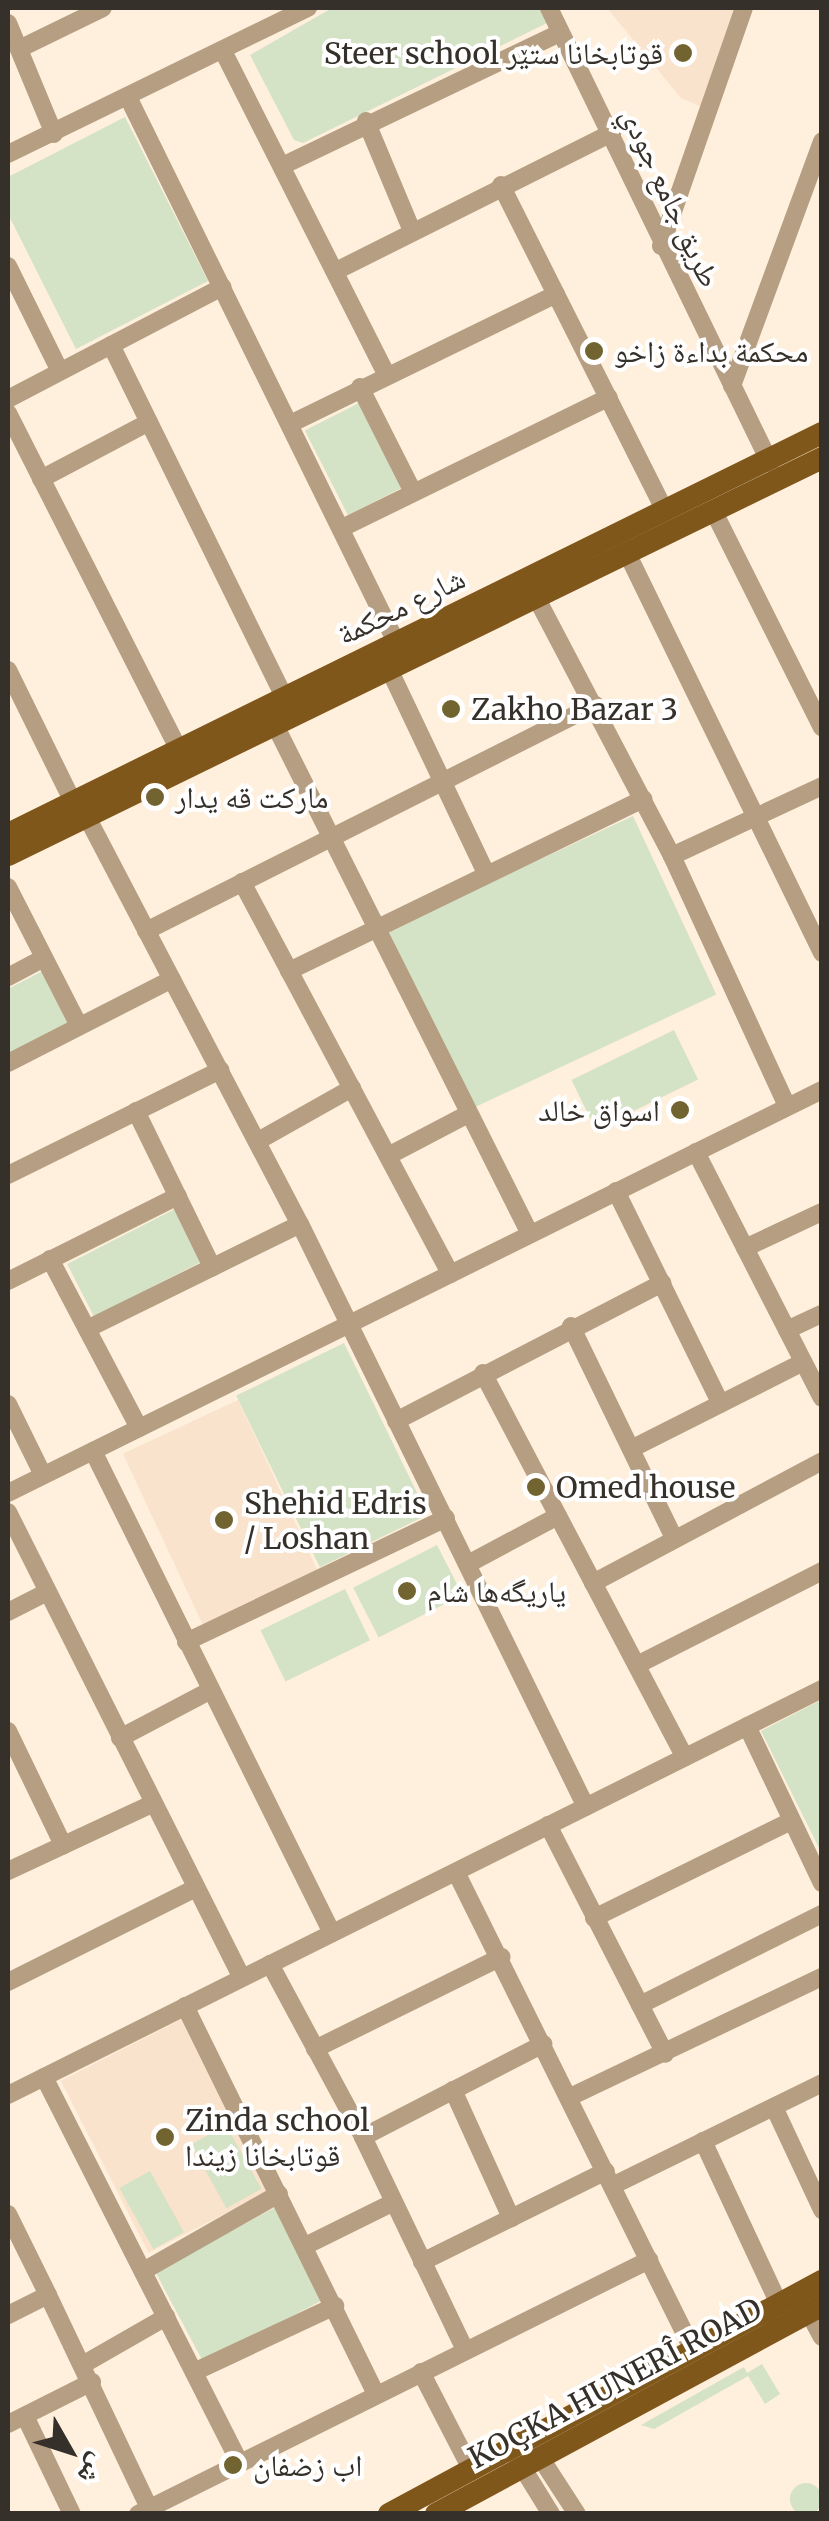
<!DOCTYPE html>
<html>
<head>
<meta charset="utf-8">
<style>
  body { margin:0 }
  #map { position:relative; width:829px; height:2521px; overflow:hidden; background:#ffefdd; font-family:Merriweather,"Noto Naskh Arabic",serif }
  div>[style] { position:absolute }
  .built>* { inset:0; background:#f9e3cc; transform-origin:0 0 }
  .green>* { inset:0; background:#d4e2c5; transform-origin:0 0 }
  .round { border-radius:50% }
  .minor>* { height:18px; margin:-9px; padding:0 9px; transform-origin:9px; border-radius:9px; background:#b59e81 }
  .major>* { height:22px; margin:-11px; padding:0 11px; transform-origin:11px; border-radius:11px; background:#80571b }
  .dots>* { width:28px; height:28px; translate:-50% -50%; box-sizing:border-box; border:5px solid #fff; border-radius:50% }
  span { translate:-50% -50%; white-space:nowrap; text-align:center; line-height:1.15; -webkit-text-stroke:8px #fff; paint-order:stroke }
  .poi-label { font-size:30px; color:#36302a }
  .right { translate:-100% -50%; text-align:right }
  .left { translate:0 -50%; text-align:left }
  .street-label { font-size:30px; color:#36302a }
  .frame { position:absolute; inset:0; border:10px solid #36302a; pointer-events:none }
  .north { position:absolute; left:20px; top:2401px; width:100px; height:100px; -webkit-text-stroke:8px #fff; paint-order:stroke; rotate:129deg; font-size:28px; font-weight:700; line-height:40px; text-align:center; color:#36302a }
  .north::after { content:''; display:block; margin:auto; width:35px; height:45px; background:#36302a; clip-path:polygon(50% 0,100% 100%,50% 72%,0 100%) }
</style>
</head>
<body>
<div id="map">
  <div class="built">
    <div style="clip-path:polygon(607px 8px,737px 8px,702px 107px,681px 98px)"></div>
    <div style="left:238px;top:1400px;width:190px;height:127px;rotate:65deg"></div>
    <div style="left:182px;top:2019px;width:193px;height:136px;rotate:63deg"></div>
  </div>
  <div class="green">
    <div style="clip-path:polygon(332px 8px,548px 8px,553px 20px,303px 143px,294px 140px,250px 55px)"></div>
    <div style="clip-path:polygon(125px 117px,208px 281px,76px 349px,8px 214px,8px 177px)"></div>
    <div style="left:361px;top:402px;width:95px;height:63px;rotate:63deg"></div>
    <div style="left:633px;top:816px;width:197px;height:270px;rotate:65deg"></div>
    <div style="clip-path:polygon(54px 965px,81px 1016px,8px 1054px,8px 989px)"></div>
    <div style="left:674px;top:1030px;width:55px;height:114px;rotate:64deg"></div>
    <div style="left:175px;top:1209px;width:59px;height:121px;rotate:63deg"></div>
    <div style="left:344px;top:1343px;width:191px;height:120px;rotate:64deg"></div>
    <div style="left:437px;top:1545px;width:56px;height:94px;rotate:63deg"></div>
    <div style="left:345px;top:1589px;width:57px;height:94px;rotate:64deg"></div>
    <div style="clip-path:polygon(821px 1700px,821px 1852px,761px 1731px)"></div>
    <div style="left:226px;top:2125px;width:73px;height:40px;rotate:61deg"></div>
    <div style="left:150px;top:2171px;width:70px;height:35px;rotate:61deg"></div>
    <div style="left:276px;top:2207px;width:104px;height:137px;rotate:62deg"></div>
    <div style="clip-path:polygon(762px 2364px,780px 2394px,765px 2404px,748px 2376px,654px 2429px,641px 2425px,744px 2367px,747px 2373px)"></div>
    <div class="round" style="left:790px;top:2483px;width:32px;height:32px"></div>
  </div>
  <div class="minor">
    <div style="left:549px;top:8px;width:506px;rotate:64.09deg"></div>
    <div style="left:8px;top:23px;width:120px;rotate:67.5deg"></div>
    <div style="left:19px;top:49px;width:93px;rotate:-26deg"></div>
    <div style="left:223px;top:51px;width:362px;rotate:63.2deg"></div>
    <div style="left:128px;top:97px;width:607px;rotate:63.81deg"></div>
    <div style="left:366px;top:121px;width:119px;rotate:67.3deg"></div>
    <div style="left:8px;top:154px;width:334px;rotate:-26deg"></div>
    <div style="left:282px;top:166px;width:307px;rotate:-25.6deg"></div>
    <div style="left:501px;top:185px;width:363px;rotate:63.3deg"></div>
    <div style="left:661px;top:246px;width:252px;rotate:-70.8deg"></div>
    <div style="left:8px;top:266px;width:117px;rotate:63.7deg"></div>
    <div style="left:336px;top:271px;width:309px;rotate:-26.6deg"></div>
    <div style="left:111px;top:345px;width:392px;rotate:63.8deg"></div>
    <div style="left:732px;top:386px;width:261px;rotate:-69.8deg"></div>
    <div style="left:360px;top:387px;width:118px;rotate:63.2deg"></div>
    <div style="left:8px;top:399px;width:242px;rotate:-27.6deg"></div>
    <div style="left:8px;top:413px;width:378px;rotate:63.1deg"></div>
    <div style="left:290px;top:424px;width:296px;rotate:-26deg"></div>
    <div style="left:41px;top:479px;width:122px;rotate:-27.8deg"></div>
    <div style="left:714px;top:512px;width:241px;rotate:63.4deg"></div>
    <div style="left:342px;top:528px;width:297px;rotate:-26.1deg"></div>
    <div style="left:627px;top:553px;width:445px;rotate:64deg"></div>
    <div style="left:536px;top:597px;width:293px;rotate:62.3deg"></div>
    <div style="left:672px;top:856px;width:275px;rotate:65.3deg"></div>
    <div style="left:8px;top:670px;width:147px;rotate:63.8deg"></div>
    <div style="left:390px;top:671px;width:224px;rotate:64.6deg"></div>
    <div style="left:275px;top:725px;width:569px;rotate:63.39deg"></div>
    <div style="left:87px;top:817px;width:459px;rotate:62.4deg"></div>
    <div style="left:300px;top:1224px;width:649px;rotate:63.87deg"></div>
    <div style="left:672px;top:856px;width:166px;rotate:-25deg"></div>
    <div style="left:242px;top:882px;width:444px;rotate:62deg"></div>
    <div style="left:8px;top:887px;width:156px;rotate:62.9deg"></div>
    <div style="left:146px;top:931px;width:503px;rotate:-26.72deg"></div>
    <div style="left:289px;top:971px;width:394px;rotate:-25.9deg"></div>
    <div style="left:8px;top:977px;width:40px;rotate:-28deg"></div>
    <div style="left:8px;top:1063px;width:184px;rotate:-27.1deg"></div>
    <div style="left:136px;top:1111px;width:174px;rotate:64deg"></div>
    <div style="left:258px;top:1141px;width:108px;rotate:-29.4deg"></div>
    <div style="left:696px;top:1152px;width:276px;rotate:62.9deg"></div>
    <div style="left:388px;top:1156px;width:90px;rotate:-27.7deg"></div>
    <div style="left:8px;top:1175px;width:237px;rotate:-26.3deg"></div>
    <div style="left:616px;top:1191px;width:237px;rotate:63.8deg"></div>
    <div style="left:745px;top:1248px;width:85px;rotate:-25.1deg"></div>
    <div style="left:50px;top:1259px;width:191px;rotate:62.2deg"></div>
    <div style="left:8px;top:1281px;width:190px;rotate:-26.6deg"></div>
    <div style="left:571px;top:1326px;width:233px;rotate:64.1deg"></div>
    <div style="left:87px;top:1329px;width:237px;rotate:-26.2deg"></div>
    <div style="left:787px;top:1330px;width:38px;rotate:-25deg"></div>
    <div style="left:483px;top:1373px;width:434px;rotate:62.3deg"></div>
    <div style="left:8px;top:1404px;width:79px;rotate:63.8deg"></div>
    <div style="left:396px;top:1421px;width:300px;rotate:-27.4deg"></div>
    <div style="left:631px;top:1449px;width:193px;rotate:-26.8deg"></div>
    <div style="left:93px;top:1451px;width:538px;rotate:63.63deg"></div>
    <div style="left:8px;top:1493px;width:908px;rotate:-26.34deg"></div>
    <div style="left:8px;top:1512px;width:521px;rotate:63.34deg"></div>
    <div style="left:468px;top:1564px;width:102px;rotate:-28.1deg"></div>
    <div style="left:593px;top:1583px;width:259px;rotate:-28deg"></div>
    <div style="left:8px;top:1612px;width:44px;rotate:-27.1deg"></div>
    <div style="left:186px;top:1642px;width:288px;rotate:-25.5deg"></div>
    <div style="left:637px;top:1665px;width:208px;rotate:-26.9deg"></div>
    <div style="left:747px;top:1726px;width:174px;rotate:64.5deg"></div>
    <div style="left:8px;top:1731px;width:127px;rotate:64.2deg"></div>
    <div style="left:120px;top:1738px;width:103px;rotate:-27.8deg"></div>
    <div style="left:548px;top:1825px;width:257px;rotate:62.9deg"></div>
    <div style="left:8px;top:1871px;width:159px;rotate:-25deg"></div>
    <div style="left:456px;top:1872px;width:534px;rotate:63.63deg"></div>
    <div style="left:594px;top:1918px;width:220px;rotate:-26.2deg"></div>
    <div style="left:270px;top:1964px;width:196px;rotate:61.7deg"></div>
    <div style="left:363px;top:2137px;width:236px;rotate:64.4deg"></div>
    <div style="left:8px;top:1982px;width:208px;rotate:-26.6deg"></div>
    <div style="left:640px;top:2005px;width:203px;rotate:-26.6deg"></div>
    <div style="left:185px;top:2006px;width:432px;rotate:63.8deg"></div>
    <div style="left:315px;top:2049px;width:208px;rotate:-26.3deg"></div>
    <div style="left:44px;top:2077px;width:431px;rotate:63.1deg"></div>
    <div style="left:453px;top:2090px;width:141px;rotate:65.6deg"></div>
    <div style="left:8px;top:2095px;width:910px;rotate:-26.51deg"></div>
    <div style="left:570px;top:2097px;width:279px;rotate:-25.5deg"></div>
    <div style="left:774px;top:2107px;width:114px;rotate:65deg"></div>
    <div style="left:363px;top:2137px;width:203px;rotate:-27.3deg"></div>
    <div style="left:703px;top:2141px;width:180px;rotate:65deg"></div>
    <div style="left:612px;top:2186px;width:234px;rotate:-26.1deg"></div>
    <div style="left:8px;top:2214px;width:90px;rotate:63.7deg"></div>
    <div style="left:48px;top:2295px;width:45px;rotate:153.4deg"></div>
    <div style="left:305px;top:2246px;width:97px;rotate:-26.3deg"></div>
    <div style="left:422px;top:2262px;width:205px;rotate:-26.3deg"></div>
    <div style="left:145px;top:2270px;width:154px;rotate:-29.6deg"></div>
    <div style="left:48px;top:2295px;width:242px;rotate:64.6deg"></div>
    <div style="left:809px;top:2313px;width:27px;rotate:62deg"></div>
    <div style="left:84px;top:2364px;width:95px;rotate:-29.8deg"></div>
    <div style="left:194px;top:2372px;width:156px;rotate:-25.1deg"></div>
    <div style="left:421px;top:2372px;width:109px;rotate:62.7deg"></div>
    <div style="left:25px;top:2416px;width:109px;rotate:64.4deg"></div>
    <div style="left:8px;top:2424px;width:94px;rotate:-26.6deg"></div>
    <div style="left:540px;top:2457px;width:68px;rotate:57deg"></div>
    <div style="left:522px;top:2467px;width:55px;rotate:58.3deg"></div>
    <div style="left:138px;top:2514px;width:571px;rotate:-26.43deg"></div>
  </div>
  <div class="major">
    <div style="left:8px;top:834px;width:907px;rotate:-26.23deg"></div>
    <div style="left:8px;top:855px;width:906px;rotate:-26deg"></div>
    <div style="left:389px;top:2514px;width:492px;rotate:-28.3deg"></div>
    <div style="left:436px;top:2514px;width:439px;rotate:-28.4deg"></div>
  </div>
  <div class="dots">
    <div style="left:683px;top:53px;background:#726431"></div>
    <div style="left:594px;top:351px;background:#726431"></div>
    <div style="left:451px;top:709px;background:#726431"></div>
    <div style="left:155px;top:797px;background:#726431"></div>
    <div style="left:680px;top:1110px;background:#726431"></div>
    <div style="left:536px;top:1487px;background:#726431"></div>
    <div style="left:224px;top:1520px;background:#726431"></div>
    <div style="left:407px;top:1591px;background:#726431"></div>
    <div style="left:165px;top:2137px;background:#726431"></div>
    <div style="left:233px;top:2465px;background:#726431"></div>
  </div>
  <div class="poi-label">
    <span class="right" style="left:663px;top:53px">Steer school قوتابخانا ستێر</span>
    <span class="left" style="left:614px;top:351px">محكمة بداءة زاخو</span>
    <span class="left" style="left:471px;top:709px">Zakho Bazar 3</span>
    <span class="left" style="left:175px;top:797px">ماركت قه يدار</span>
    <span class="right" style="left:660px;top:1110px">اسواق خالد</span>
    <span class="left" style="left:556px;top:1487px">Omed house</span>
    <span class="left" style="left:244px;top:1520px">Shehid Edris<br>/ Loshan</span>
    <span class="left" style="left:427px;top:1591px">ياريگه‌ها شام</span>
    <span class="left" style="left:185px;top:2137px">Zinda school<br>قوتابخانا زیندا</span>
    <span class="left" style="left:253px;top:2465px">اب زضفان</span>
  </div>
  <div class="street-label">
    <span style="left:671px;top:197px;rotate:65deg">طريق جامع جودي</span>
    <span style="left:401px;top:606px;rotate:-26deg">شارع محكمة</span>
    <span style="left:615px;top:2383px;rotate:-28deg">KOÇKA HUNERÎ ROAD</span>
  </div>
  <div class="frame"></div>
  <div class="north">ش</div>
</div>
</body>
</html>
